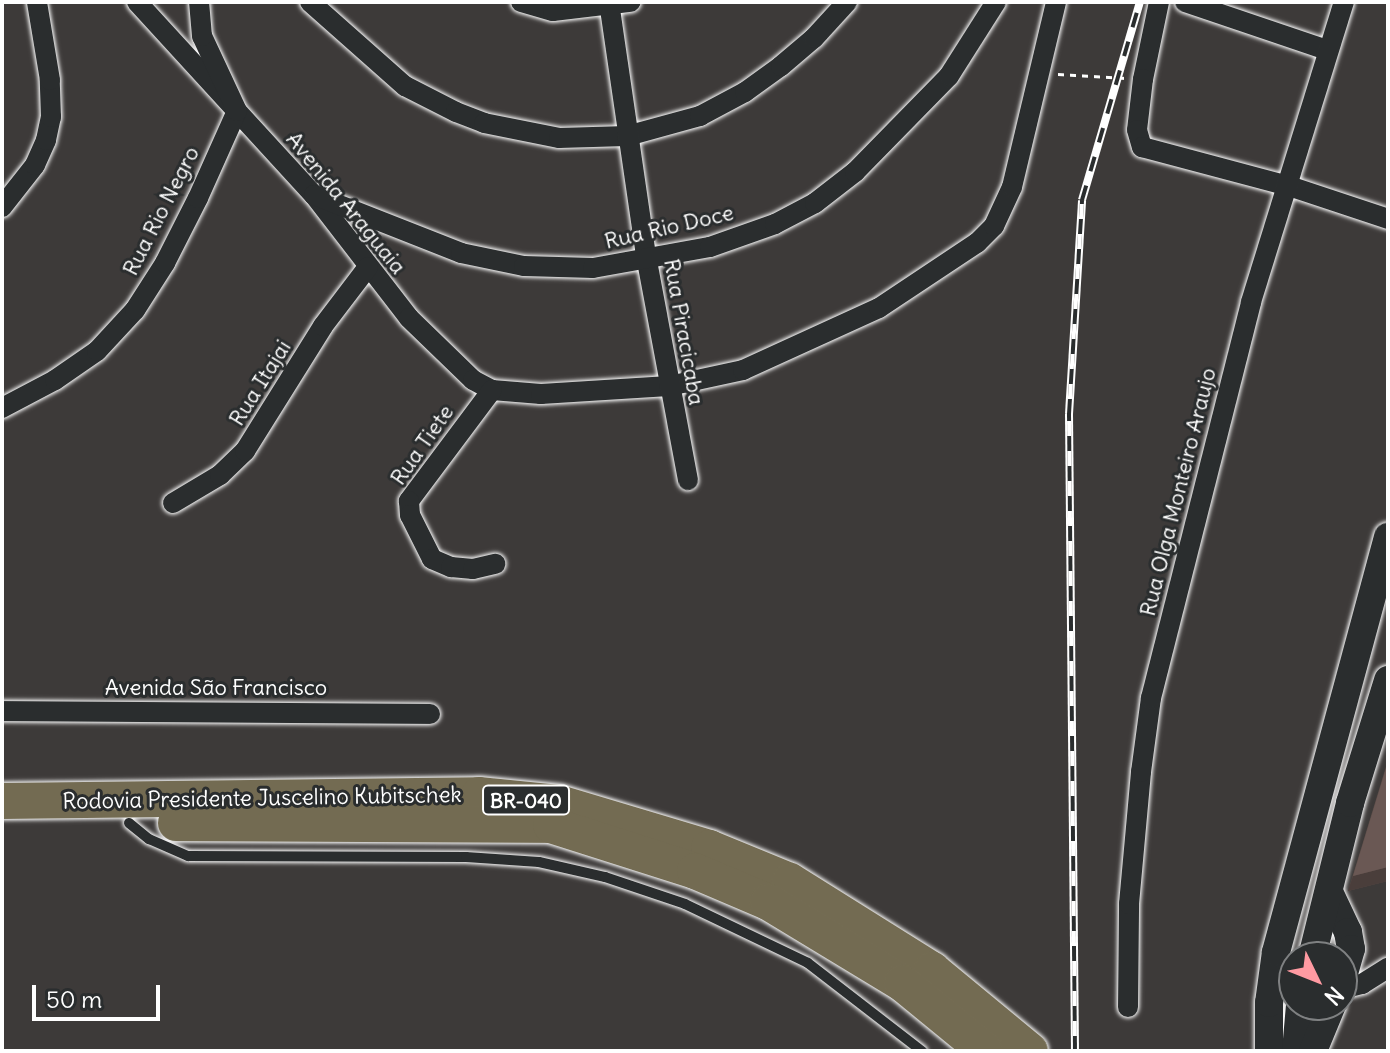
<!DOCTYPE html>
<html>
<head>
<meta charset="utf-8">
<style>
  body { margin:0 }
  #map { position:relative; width:1390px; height:1053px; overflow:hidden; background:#3d3a39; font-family:Delius,sans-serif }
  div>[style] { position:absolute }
  .path>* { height:3px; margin-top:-1.5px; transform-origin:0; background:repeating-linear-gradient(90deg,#fff 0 6px,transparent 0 12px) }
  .roads { filter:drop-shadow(0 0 2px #fff) drop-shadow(0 0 2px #fff) }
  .service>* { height:10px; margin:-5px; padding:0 5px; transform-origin:5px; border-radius:5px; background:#2a2d2e }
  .minor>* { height:20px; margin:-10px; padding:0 10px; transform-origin:10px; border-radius:10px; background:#2a2d2e }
  .secondary>* { height:28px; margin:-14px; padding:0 14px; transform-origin:14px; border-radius:14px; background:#2a2d2e }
  .motorway>* { height:36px; margin:-18px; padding:0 18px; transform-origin:18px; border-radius:18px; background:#736b52 }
  .rail>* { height:8px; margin-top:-4px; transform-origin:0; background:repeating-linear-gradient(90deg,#2a2d2e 0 15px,#fff 0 30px); box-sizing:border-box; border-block:2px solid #fff }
  .wall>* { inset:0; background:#5b4c48 }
  .shaded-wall>* { inset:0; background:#4a3e3b }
  .building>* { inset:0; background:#6a5854 }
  span { translate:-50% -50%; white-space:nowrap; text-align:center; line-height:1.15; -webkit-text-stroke:6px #2a2d2e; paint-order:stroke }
  .shield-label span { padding:2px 6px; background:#2a2d2e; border:2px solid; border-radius:6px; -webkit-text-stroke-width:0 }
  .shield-label { font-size:20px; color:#fff; font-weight:700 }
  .street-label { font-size:22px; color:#fff }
  .frame { position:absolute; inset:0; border:4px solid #fff; pointer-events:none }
  .north { position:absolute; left:1278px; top:941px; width:80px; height:80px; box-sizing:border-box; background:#2a2d2e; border:2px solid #7f8182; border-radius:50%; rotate:133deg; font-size:22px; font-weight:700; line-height:32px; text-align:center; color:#fff }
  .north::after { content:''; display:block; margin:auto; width:28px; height:36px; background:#ff9aa2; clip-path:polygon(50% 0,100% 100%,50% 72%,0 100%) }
  .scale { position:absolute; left:32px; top:985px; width:128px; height:36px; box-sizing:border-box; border:4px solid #fff; border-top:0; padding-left:10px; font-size:24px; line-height:28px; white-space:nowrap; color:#fff; -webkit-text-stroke:6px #2a2d2e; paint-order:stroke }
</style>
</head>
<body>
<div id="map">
  <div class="path">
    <div style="left:1058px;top:74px;width:68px;rotate:3.4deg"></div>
  </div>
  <div class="roads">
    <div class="service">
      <div style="left:129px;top:823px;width:26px;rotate:39deg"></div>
      <div style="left:149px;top:839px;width:43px;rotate:23.6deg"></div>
      <div style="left:188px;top:856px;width:278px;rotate:0.2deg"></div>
      <div style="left:466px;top:857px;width:73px;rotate:3.9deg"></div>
      <div style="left:539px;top:862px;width:68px;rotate:12.8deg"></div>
      <div style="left:605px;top:877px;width:84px;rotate:18.6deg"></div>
      <div style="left:685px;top:904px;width:136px;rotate:25.6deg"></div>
      <div style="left:808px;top:963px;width:144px;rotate:37.7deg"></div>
    </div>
    <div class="minor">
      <div style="left:137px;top:2px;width:262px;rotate:47.5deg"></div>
      <div style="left:314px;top:195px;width:155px;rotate:52.3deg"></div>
      <div style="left:409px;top:318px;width:89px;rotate:44.1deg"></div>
      <div style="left:473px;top:380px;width:21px;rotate:28deg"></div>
      <div style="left:492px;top:390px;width:49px;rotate:4.7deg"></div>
      <div style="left:541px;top:394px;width:128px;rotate:-3.6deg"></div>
      <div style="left:669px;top:386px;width:76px;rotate:-12.2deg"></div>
      <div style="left:743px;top:370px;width:149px;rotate:-24.5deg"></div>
      <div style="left:879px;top:308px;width:118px;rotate:-33.6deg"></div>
      <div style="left:977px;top:243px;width:24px;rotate:-45deg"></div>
      <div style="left:994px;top:226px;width:43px;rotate:-65.2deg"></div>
      <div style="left:1012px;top:187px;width:190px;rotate:-76.6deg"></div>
      <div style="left:310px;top:2px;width:127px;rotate:41.5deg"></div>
      <div style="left:405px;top:86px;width:57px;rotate:27deg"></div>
      <div style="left:456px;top:112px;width:30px;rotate:21deg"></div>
      <div style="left:484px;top:123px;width:76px;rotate:11.3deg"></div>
      <div style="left:559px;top:138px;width:68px;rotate:-1.7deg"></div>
      <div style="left:627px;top:136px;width:76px;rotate:-15.3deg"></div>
      <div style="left:700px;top:116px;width:51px;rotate:-28.1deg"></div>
      <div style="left:745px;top:92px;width:44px;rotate:-35.8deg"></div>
      <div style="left:781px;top:66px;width:43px;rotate:-40.3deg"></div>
      <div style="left:814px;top:38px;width:49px;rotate:-47.5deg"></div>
      <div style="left:521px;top:2px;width:33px;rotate:16deg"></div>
      <div style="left:553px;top:11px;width:78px;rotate:-6.7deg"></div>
      <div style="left:609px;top:2px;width:262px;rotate:81.7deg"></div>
      <div style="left:647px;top:261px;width:223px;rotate:79.4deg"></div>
      <div style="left:1159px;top:2px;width:79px;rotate:101.7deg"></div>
      <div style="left:1143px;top:79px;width:51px;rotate:96.7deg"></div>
      <div style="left:1137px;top:130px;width:18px;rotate:74deg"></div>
      <div style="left:1142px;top:147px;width:152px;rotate:14.9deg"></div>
      <div style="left:1289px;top:186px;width:104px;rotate:18.4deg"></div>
      <div style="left:1185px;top:2px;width:150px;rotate:18.7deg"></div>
      <div style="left:314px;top:195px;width:158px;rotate:21.5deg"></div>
      <div style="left:461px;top:253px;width:64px;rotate:11.7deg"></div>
      <div style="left:524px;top:266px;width:69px;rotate:1.7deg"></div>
      <div style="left:593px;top:268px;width:119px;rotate:-10.2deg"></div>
      <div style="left:710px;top:247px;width:69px;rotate:-19.5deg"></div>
      <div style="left:775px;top:224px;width:45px;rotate:-27.7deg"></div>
      <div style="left:815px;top:203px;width:51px;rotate:-37.8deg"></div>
      <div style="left:855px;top:172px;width:134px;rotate:-45.6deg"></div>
      <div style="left:949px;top:76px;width:88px;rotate:-57.6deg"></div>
      <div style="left:2px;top:207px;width:53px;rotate:-51.8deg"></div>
      <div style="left:35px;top:165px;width:27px;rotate:-66deg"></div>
      <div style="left:46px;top:140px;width:24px;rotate:-78deg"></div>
      <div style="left:51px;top:117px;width:37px;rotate:-92deg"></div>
      <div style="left:50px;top:80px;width:79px;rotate:-99.5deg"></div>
      <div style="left:492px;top:390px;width:139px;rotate:126.8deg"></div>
      <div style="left:409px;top:501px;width:14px;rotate:86deg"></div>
      <div style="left:410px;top:515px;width:49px;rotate:63.4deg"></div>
      <div style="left:432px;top:559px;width:21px;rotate:23deg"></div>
      <div style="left:451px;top:567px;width:22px;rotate:5deg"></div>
      <div style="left:473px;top:569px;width:23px;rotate:-13deg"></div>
      <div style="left:2px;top:408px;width:60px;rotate:-27.8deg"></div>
      <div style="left:55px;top:380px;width:51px;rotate:-34.6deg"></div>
      <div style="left:97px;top:351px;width:56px;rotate:-47.2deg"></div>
      <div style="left:135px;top:310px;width:56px;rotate:-57.4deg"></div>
      <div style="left:165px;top:263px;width:73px;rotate:-63.1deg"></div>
      <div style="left:198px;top:198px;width:95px;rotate:-65.9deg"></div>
      <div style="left:237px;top:111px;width:83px;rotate:-115deg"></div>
      <div style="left:202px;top:36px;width:34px;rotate:-95deg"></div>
      <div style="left:173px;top:503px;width:55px;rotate:-30.8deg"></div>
      <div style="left:220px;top:475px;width:35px;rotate:-44deg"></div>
      <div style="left:245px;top:451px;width:147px;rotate:-58deg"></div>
      <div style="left:323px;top:326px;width:74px;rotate:-52.7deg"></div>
      <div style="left:2px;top:711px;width:428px;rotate:0.4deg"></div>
      <div style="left:1342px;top:989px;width:21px;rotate:-14deg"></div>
      <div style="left:1362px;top:984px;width:31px;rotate:-32deg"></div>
      <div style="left:1128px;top:1007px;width:103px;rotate:-89.4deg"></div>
      <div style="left:1129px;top:904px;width:133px;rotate:-84.8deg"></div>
      <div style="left:1141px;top:772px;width:75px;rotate:-82.3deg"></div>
      <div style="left:1151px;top:698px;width:408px;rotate:-75.8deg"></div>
      <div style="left:1251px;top:302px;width:314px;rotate:-72.8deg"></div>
    </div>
    <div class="secondary">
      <div style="left:1330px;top:894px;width:42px;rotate:64.7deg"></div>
      <div style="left:1348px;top:932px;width:17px;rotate:80deg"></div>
      <div style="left:1351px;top:949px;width:33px;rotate:106deg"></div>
      <div style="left:1312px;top:957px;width:159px;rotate:-76.1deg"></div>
      <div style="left:1350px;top:803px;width:129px;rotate:-72.8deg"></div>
      <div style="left:1269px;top:1051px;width:48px;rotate:-90deg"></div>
      <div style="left:1269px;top:1003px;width:51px;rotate:-82.2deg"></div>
      <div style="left:1276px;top:952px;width:430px;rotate:-74.9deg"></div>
      <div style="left:1296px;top:1051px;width:46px;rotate:-85deg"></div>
      <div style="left:1313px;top:1051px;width:50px;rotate:-67.6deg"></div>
    </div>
    <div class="motorway">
      <div style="left:2px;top:801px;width:477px;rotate:-0.7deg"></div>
      <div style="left:479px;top:795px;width:80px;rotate:5.7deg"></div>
      <div style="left:559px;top:803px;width:157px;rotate:16.7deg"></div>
      <div style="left:709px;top:848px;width:87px;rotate:22.2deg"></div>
      <div style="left:790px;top:881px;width:168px;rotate:32.1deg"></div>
      <div style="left:932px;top:970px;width:127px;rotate:39.6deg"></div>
      <div style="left:176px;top:823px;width:375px;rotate:0.3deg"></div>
      <div style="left:551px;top:825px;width:151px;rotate:17.7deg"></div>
      <div style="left:695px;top:871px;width:79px;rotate:23deg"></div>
      <div style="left:768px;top:902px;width:157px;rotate:31.2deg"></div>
      <div style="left:902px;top:983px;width:107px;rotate:39.3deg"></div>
    </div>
  </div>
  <div class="rail">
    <div style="left:1075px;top:1051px;width:637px;rotate:-90.54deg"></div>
    <div style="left:1069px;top:414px;width:214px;rotate:-86.5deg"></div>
    <div style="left:1082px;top:200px;width:206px;rotate:-73.7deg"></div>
  </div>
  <div class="wall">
    <div style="clip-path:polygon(1388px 760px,1388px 881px,1348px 891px)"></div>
  </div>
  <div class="shaded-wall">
    <div style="clip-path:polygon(1388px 867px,1388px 881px,1348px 891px,1353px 876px)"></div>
  </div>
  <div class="building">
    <div style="clip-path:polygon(1388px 762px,1388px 867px,1353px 876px)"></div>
  </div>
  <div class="shield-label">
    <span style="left:526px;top:800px">BR-040</span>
  </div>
  <div class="street-label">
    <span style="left:346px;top:203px;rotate:51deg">Avenida Araguaia</span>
    <span style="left:161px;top:211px;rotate:-63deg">Rua Rio Negro</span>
    <span style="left:669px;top:227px;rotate:-13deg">Rua Rio Doce</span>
    <span style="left:684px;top:332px;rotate:80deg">Rua Piracicaba</span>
    <span style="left:260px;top:383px;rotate:-58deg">Rua Itajai</span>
    <span style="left:422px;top:445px;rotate:-55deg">Rua Tiete</span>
    <span style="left:1178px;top:492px;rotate:-76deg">Rua Olga Monteiro Araujo</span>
    <span style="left:216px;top:688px">Avenida São Francisco</span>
    <span style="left:262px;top:798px;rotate:-1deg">Rodovia Presidente Juscelino Kubitschek</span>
  </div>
  <div class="frame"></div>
  <div class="north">N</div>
  <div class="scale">50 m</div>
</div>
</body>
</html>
